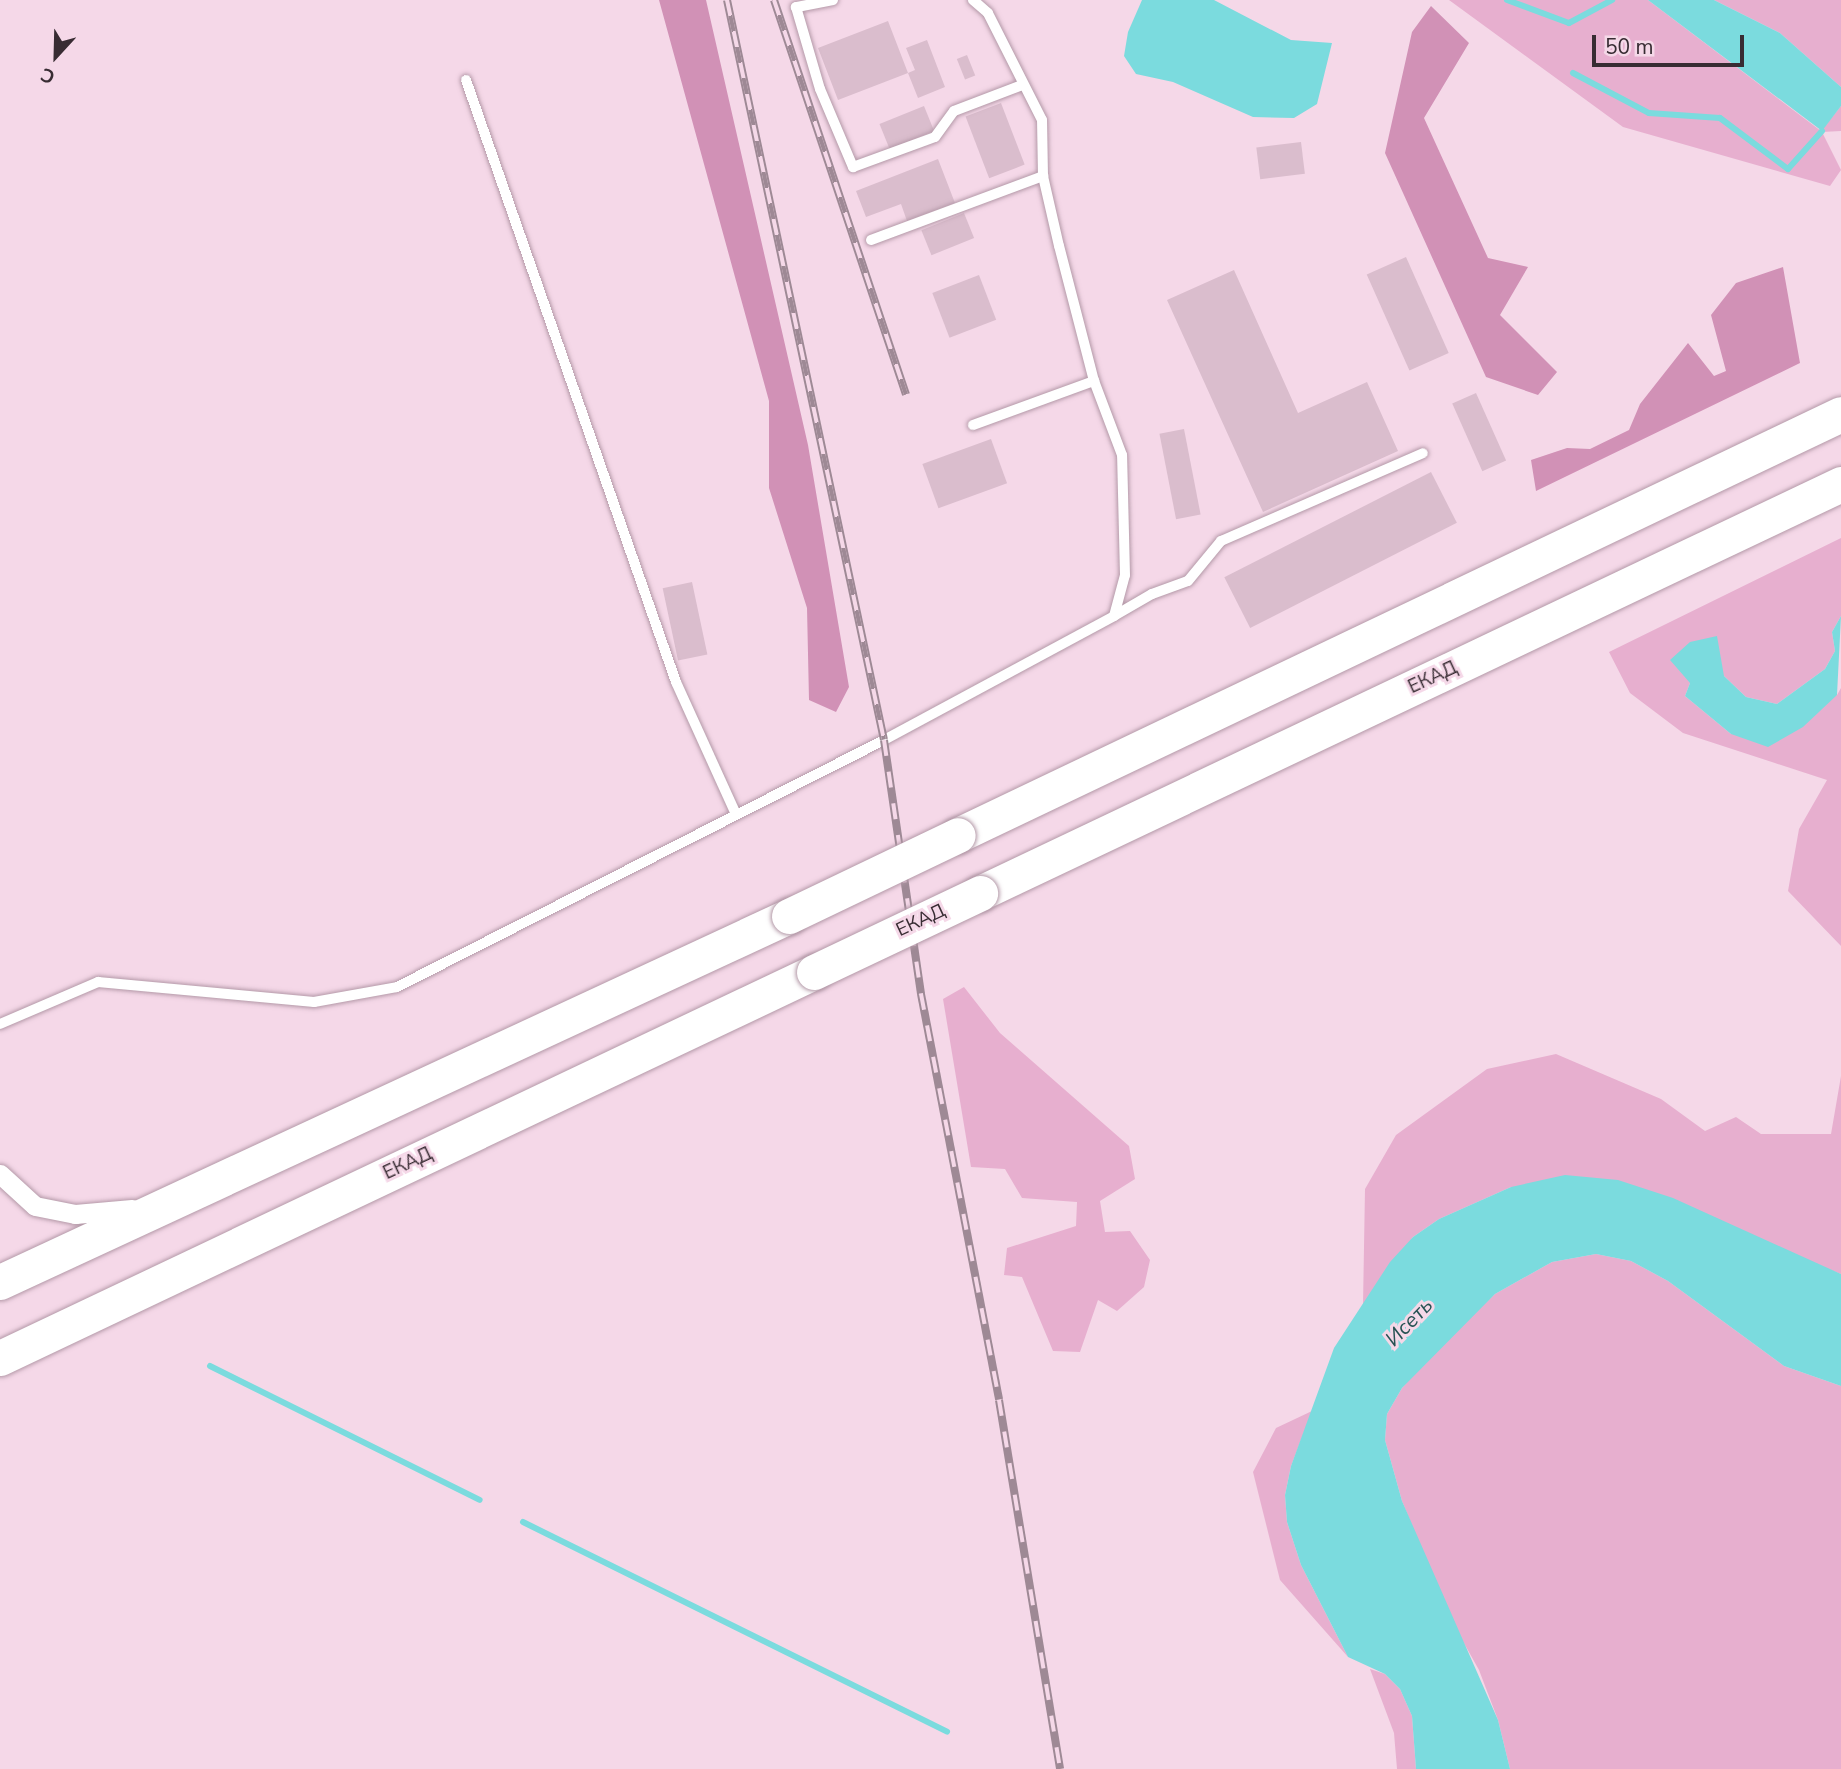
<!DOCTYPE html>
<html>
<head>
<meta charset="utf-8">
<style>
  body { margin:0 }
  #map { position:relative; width:1841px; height:1769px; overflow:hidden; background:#f5d8e8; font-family:"Nunito Sans",sans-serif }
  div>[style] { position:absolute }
  .green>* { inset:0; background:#e7afcf }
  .forest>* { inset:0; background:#d191b6 }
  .water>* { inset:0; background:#7bdbde }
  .stream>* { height:6px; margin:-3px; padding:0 3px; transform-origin:3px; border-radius:3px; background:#7bdbde }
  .building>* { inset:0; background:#dabdcd; transform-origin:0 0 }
  .roads { filter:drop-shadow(0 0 2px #b499a8) drop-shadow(0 0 2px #b499a8) }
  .lane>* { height:10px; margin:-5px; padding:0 5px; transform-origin:5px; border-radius:5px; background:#fff }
  .street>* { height:19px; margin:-9.5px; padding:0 9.5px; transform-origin:9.5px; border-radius:9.5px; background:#fff }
  .highway>* { height:35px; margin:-17.5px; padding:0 17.5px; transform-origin:17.5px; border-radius:17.5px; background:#fff }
  .rail>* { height:8px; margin-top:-4px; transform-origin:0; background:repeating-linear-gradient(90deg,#f5d8e8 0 16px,#9e8995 0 32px); box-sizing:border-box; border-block:2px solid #9e8995 }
  .bridges { filter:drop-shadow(0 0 2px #b499a8) drop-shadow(0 0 2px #b499a8) }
  .highway-bridge>* { height:35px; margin:-17.5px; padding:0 17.5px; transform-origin:17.5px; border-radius:17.5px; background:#fff }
  span { translate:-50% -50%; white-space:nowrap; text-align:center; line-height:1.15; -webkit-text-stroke:6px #f5d8e8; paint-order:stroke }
  .street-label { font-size:19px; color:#382c33 }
  .water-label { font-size:21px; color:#265253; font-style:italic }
  .north { position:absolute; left:21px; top:21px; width:70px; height:70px; -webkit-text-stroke:5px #f5d8e8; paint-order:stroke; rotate:202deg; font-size:19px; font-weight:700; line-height:28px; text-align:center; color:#382c33 }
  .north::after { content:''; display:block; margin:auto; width:24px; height:32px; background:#382c33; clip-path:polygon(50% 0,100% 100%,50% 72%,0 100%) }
  .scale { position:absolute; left:1592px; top:35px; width:152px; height:32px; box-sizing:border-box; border:4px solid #382c33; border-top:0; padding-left:9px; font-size:21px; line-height:24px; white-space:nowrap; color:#382c33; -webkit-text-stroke:5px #f5d8e8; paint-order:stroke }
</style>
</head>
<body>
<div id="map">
  <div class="green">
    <div style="clip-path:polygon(1449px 0,1648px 0,1821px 131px,1841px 106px,1841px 131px,1822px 132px,1841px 170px,1830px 186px,1623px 127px)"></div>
    <div style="clip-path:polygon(1714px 0,1841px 0,1841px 87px,1780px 33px)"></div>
    <div style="clip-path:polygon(1841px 538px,1841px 616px,1832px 632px,1835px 651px,1825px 669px,1777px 704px,1746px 697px,1724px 676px,1690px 683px,1685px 696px,1731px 734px,1837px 695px,1841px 688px,1841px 946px,1788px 891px,1799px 829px,1827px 780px,1683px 733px,1630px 693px,1609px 652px)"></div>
    <div style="clip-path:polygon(964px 987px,1000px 1033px,1129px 1146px,1135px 1179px,1100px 1201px,1105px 1232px,1130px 1231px,1150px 1260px,1144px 1287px,1117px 1311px,1098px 1300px,1080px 1352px,1053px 1351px,1022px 1277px,1004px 1275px,1007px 1248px,1076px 1226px,1077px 1202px,1022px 1198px,1005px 1169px,971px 1167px,943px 999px)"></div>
    <div style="clip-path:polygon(1556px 1054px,1661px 1099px,1705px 1131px,1736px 1117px,1761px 1134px,1831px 1134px,1841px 1076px,1841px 1274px,1805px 1260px,1511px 1187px,1439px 1219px,1413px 1237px,1363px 1305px,1365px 1189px,1396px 1135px,1487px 1069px)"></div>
    <div style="clip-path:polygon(1596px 1254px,1631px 1261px,1668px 1281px,1784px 1366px,1841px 1386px,1841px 1769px,1510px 1769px,1498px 1720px,1479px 1670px,1451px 1620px,1402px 1501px,1385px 1440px,1387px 1414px,1402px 1388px,1437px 1348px,1495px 1294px,1552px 1262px)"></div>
    <div style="clip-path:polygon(1312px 1411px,1291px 1466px,1285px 1495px,1287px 1522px,1301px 1565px,1348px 1657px,1280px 1580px,1253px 1472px,1276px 1428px)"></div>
    <div style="clip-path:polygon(1370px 1669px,1385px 1674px,1400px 1689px,1412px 1716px,1416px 1769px,1397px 1769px,1394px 1733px)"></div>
  </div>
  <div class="forest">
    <div style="clip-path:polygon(659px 0,706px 0,808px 445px,849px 687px,836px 712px,809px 700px,807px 608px,769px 488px,769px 401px)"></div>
    <div style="clip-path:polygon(1431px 6px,1469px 43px,1424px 118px,1488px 258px,1528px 267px,1500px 315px,1557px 372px,1538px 395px,1486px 377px,1385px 153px,1412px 32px)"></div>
    <div style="clip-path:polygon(1783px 267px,1800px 363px,1536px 491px,1531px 460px,1567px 448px,1590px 449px,1629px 430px,1640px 404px,1688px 343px,1714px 376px,1726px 371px,1711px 315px,1736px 283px)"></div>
  </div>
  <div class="water">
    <div style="clip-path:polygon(1142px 0,1214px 0,1291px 40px,1332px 43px,1317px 104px,1294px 118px,1253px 117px,1173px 82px,1136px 74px,1124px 56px,1128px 32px)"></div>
    <div style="clip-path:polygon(1648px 0,1714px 0,1780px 33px,1841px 87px,1841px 106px,1822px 131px)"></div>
    <div style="clip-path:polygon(1841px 616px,1837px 695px,1803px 727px,1768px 747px,1731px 734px,1685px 696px,1690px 683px,1670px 660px,1690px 642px,1717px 636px,1724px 676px,1746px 697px,1777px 704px,1825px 669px,1835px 651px,1832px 632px)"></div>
    <div style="clip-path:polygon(1565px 1175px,1618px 1180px,1673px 1198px,1841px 1274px,1841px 1386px,1784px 1366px,1668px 1281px,1631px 1261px,1596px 1254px,1552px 1262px,1495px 1294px,1402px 1388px,1387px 1414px,1385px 1440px,1402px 1501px,1498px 1720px,1510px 1769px,1416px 1769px,1412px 1716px,1400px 1689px,1385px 1674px,1348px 1657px,1301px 1565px,1287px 1522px,1285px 1495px,1291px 1466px,1334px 1348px,1390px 1262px,1413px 1237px,1439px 1219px,1511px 1187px)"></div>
  </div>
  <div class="stream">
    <div style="left:1507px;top:0;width:66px;rotate:20.4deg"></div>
    <div style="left:1569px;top:23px;width:49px;rotate:-28.1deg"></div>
    <div style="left:1573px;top:73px;width:86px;rotate:27.8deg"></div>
    <div style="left:1649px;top:113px;width:71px;rotate:4deg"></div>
    <div style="left:1720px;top:118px;width:85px;rotate:36.9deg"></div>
    <div style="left:1788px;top:169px;width:51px;rotate:-48.2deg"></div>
    <div style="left:210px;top:1366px;width:301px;rotate:26.4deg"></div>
    <div style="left:523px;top:1522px;width:473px;rotate:26.3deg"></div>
  </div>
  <div class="building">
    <div style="clip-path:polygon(888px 21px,908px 73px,915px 70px,906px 48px,927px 40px,945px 87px,918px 98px,908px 73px,838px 100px,818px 48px)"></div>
    <div style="left:967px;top:55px;width:22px;height:11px;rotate:68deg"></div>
    <div style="left:1001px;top:103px;width:66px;height:38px;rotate:69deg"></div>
    <div style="left:924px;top:106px;width:27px;height:48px;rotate:68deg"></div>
    <div style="left:1301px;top:142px;width:32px;height:45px;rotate:83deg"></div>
    <div style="clip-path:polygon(938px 159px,955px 203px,907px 221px,901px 204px,866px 217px,856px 191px)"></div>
    <div style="left:964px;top:213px;width:27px;height:46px;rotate:68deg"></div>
    <div style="left:1406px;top:257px;width:105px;height:43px;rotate:66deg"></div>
    <div style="clip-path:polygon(1234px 270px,1298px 413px,1367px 382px,1398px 451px,1263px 512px,1167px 300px)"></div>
    <div style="left:979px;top:275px;width:48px;height:50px;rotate:69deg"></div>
    <div style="left:1476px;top:393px;width:74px;height:26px;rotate:66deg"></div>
    <div style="left:1184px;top:429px;width:87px;height:25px;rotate:79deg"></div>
    <div style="left:991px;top:439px;width:47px;height:73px;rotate:70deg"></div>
    <div style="left:1431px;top:472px;width:57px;height:232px;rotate:63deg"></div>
    <div style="left:692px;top:582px;width:74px;height:30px;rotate:78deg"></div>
  </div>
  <div class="roads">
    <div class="lane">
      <div style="left:833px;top:0;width:38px;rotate:169deg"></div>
      <div style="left:796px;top:7px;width:85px;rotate:73.7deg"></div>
      <div style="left:820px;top:89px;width:85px;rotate:67.1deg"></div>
      <div style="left:853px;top:167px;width:87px;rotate:-20.1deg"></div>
      <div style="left:935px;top:137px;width:32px;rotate:-54deg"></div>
      <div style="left:954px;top:111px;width:73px;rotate:-20.9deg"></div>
      <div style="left:466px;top:80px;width:638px;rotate:70.77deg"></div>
      <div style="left:676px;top:682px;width:145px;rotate:65.6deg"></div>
      <div style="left:871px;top:240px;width:184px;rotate:-20.4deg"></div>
      <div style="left:973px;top:425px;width:129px;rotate:-20deg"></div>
      <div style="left:1114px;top:616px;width:44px;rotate:-30.1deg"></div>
      <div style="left:1152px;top:594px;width:38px;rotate:-20deg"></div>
      <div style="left:1188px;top:581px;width:52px;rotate:-50.5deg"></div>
      <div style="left:1221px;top:541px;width:220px;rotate:-23.5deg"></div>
      <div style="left:0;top:1024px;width:107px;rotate:-23.2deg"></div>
      <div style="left:98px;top:982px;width:217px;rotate:5.3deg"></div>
      <div style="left:314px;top:1002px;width:84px;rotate:-10.2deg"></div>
      <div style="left:397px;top:987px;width:546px;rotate:-26.89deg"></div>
      <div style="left:884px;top:740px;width:261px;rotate:-28.3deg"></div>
      <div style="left:1114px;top:616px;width:42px;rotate:-75deg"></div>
      <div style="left:1125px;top:575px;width:120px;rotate:-91.4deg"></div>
      <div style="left:1122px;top:455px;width:79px;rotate:-110.7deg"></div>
      <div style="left:1094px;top:381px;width:139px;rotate:-104.5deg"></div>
      <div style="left:1059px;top:246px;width:72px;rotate:-102.9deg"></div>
      <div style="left:1043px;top:176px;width:56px;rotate:-91deg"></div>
      <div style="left:1042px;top:120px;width:120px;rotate:-116.8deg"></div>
      <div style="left:988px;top:13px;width:20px;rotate:-139deg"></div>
    </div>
    <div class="street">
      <div style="left:0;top:1174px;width:47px;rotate:42.4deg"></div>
      <div style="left:35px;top:1206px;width:41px;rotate:11.3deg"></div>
      <div style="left:75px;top:1214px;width:57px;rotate:-5deg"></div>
    </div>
    <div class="highway">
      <div style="left:958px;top:835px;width:978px;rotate:-25.49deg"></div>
      <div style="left:980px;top:893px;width:953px;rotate:-25.41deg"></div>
      <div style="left:0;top:1282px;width:870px;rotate:-24.89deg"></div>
      <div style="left:0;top:1358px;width:901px;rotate:-25.37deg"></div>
    </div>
  </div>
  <div class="rail">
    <div style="left:727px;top:0;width:756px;rotate:78.02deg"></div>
    <div style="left:884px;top:740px;width:257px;rotate:81.7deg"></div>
    <div style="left:921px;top:994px;width:413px;rotate:79.1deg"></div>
    <div style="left:999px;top:1400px;width:374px;rotate:80.6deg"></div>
    <div style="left:774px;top:0;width:416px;rotate:71.5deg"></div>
  </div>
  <div class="bridges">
    <div class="highway-bridge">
      <div style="left:789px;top:916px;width:187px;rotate:-25.6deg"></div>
      <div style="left:814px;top:972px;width:184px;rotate:-25.4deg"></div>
    </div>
  </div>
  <div class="street-label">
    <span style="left:1433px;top:678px;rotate:-25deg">ЕКАД</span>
    <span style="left:921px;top:921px;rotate:-25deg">ЕКАД</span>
    <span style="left:408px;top:1164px;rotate:-25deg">ЕКАД</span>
  </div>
  <div class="water-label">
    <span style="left:1409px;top:1322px;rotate:-46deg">Исеть</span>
  </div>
  <div class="north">С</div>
  <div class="scale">50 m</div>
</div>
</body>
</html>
